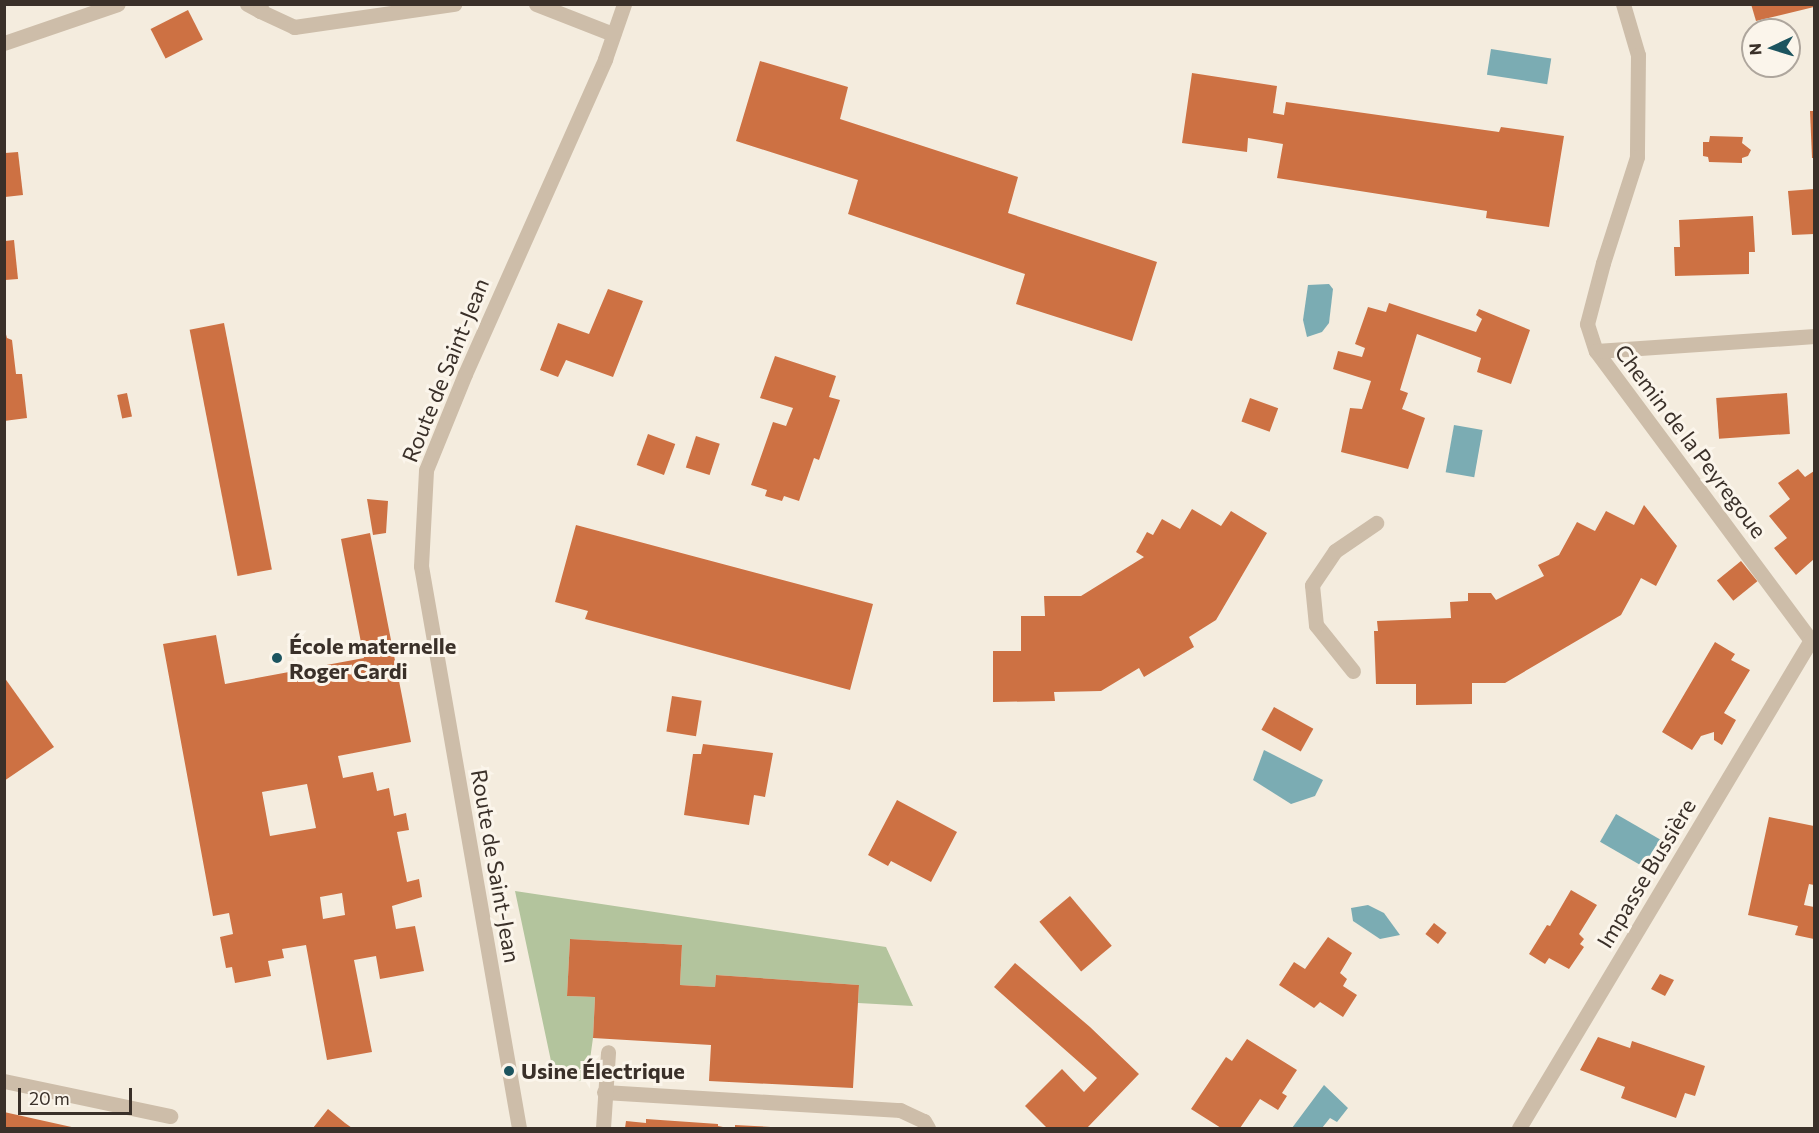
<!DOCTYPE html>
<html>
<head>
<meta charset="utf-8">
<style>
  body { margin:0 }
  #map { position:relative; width:1819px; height:1133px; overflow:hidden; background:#f4ecde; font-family:Commissioner,sans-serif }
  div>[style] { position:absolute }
  .green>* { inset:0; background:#b3c49d }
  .water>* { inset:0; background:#7bacb3; transform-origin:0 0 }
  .building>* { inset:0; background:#cd7143; transform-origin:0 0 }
  .service>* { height:15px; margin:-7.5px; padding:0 7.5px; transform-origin:7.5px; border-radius:7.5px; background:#cdbda9 }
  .minor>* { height:15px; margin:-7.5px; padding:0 7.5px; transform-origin:7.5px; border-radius:7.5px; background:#cdbda9 }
  .tertiary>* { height:15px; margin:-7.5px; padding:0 7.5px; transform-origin:7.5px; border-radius:7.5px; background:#cdbda9 }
  .dots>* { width:16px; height:16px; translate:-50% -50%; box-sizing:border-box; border:3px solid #fbf5eb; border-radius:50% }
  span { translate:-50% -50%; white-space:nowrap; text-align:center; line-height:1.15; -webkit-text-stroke:6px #fbf5eb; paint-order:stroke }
  .street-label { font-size:22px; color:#3a3029 }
  .poi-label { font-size:22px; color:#3a3029; font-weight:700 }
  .left { translate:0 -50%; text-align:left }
  .frame { position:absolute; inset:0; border:6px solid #3a3029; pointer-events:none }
  .north { position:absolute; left:1741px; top:18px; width:60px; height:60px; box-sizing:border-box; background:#fbf5eb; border:2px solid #aea69d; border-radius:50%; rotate:266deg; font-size:16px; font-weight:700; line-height:24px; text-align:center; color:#3a3029 }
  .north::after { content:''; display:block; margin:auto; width:21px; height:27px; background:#1c545f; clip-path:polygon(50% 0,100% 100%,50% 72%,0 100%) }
  .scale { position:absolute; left:18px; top:1088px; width:114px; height:27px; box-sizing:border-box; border:3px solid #3a3029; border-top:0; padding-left:8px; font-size:18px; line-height:21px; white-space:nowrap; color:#3a3029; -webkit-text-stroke:4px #fbf5eb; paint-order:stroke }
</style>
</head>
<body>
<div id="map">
  <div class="green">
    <div style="clip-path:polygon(515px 891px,886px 947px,913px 1006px,858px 1003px,859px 985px,716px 975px,715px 987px,680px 985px,682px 945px,570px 939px,567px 996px,595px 997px,593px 1038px,587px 1081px,555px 1080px)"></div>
  </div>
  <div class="water">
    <div style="left:1491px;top:49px;width:61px;height:26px;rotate:9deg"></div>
    <div style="clip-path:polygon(1329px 284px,1333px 289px,1329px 323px,1322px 332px,1307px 337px,1303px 320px,1308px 285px)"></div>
    <div style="left:1454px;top:425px;width:29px;height:48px;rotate:10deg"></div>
    <div style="clip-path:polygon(1264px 750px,1323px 780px,1315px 796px,1291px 804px,1253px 780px)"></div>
    <div style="left:1616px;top:814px;width:59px;height:32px;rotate:30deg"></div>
    <div style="clip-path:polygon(1368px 905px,1384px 913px,1400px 935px,1380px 939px,1353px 921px,1351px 908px)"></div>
    <div style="clip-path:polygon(1324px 1085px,1348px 1108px,1337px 1122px,1330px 1118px,1322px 1128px,1292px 1128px)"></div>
  </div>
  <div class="building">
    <div style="clip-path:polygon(1751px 4px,1814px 4px,1814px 7px,1756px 21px)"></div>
    <div style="left:188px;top:10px;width:33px;height:42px;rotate:63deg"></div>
    <div style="clip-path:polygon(760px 61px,848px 87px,840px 119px,1018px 177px,1008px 213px,1157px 262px,1132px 341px,1016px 304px,1025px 274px,848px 214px,858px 180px,736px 141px)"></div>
    <div style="clip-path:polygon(1192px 73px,1277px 86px,1273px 113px,1284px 115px,1286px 102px,1499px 132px,1501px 127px,1564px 136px,1549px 227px,1486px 218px,1487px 211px,1277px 178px,1283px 144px,1248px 138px,1247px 152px,1182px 143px)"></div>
    <div style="clip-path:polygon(1810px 111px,1814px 111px,1814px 158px,1812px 158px)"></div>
    <div style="clip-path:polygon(1710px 136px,1743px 137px,1742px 143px,1751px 150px,1748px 156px,1742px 158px,1742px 163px,1709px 162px,1708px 157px,1703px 156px,1703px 142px,1709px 142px)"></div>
    <div style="clip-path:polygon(18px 152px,23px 195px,5px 197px,5px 153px)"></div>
    <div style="clip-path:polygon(1814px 189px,1814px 234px,1792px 235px,1788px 191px)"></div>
    <div style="clip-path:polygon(1753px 216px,1755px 252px,1749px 252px,1749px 274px,1675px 276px,1674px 247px,1680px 247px,1679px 220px)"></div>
    <div style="clip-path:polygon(14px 240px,18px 279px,5px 280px,5px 241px)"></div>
    <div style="clip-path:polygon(608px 289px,643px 301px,613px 377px,566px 360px,558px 377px,540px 370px,558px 323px,589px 334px)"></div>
    <div style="clip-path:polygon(1389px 303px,1476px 332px,1482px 319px,1476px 315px,1479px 309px,1530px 330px,1511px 384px,1477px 372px,1481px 358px,1417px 334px,1400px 390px,1408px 393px,1402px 409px,1425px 418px,1408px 469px,1341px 452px,1350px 408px,1362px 409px,1371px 381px,1333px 369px,1338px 351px,1362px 357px,1365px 348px,1355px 344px,1368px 307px,1386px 312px)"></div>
    <div style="left:224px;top:323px;width:251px;height:35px;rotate:79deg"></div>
    <div style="clip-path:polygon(4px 327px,7px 338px,12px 340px,16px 374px,22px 374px,27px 418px,4px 421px)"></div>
    <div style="clip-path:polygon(775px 356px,836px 376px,829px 397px,840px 400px,819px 460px,814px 458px,799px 501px,784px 496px,782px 501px,765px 496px,767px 490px,751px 485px,773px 422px,786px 426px,793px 408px,760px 398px)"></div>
    <div style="left:127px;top:393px;width:24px;height:10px;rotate:78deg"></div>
    <div style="left:1787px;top:393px;width:41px;height:71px;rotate:86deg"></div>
    <div style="left:1250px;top:398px;width:30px;height:25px;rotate:20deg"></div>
    <div style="left:648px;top:434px;width:29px;height:33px;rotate:20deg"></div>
    <div style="left:696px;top:436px;width:25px;height:33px;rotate:18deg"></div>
    <div style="clip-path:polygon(1798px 469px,1805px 477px,1814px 471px,1814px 559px,1796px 575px,1774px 548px,1787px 538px,1769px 516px,1790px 499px,1778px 483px)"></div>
    <div style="clip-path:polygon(367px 499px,388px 501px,386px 533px,373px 535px)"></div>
    <div style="clip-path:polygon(1644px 505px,1677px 546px,1656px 586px,1641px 578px,1621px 615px,1505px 683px,1472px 683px,1472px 704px,1416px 705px,1416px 684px,1376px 684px,1374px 631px,1378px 631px,1377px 621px,1451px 618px,1450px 602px,1468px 601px,1468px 593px,1491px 593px,1496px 600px,1544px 576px,1538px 565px,1559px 555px,1577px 522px,1595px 531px,1606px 511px,1634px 525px)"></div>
    <div style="clip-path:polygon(1192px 509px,1221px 526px,1231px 511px,1267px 533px,1216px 620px,1189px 637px,1194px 647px,1144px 677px,1139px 668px,1101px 691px,1054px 692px,1055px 701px,993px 702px,993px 651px,1021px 651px,1021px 616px,1045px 616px,1044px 596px,1081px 596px,1144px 557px,1136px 552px,1147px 532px,1153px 535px,1162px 519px,1180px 529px)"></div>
    <div style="clip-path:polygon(576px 525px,873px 604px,850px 690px,585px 619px,588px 611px,555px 602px)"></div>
    <div style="clip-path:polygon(evenodd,370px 533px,411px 742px,338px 756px,343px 778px,373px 772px,377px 791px,389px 788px,394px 816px,406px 813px,409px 830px,397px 832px,407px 882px,419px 879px,422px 897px,392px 906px,396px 929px,415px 926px,424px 971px,380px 979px,376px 956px,354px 960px,372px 1052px,327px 1060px,306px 945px,282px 949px,284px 958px,268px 961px,271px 976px,235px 983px,232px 967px,226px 968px,220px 937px,233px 934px,229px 913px,213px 916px,163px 644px,216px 635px,225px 684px,364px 658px,341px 539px,370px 533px,307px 784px,316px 828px,270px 836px,262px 792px,307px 784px,370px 533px,342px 893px,345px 915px,323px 919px,320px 897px,342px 893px)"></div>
    <div style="left:1741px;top:561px;width:26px;height:31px;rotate:51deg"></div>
    <div style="clip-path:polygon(1715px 642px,1735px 654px,1731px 660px,1750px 670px,1724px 713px,1736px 720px,1722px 745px,1714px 740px,1714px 732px,1701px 736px,1692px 750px,1662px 732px)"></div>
    <div style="clip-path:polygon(4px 677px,54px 747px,4px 781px)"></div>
    <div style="left:672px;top:696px;width:30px;height:36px;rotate:9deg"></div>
    <div style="left:1274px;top:707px;width:45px;height:26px;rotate:29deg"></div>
    <div style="clip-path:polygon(703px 744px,773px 753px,765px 797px,754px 795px,749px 825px,684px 815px,693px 754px,701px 754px)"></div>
    <div style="clip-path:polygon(897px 800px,957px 832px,931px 882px,891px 861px,888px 866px,868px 855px)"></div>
    <div style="clip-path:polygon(1769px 817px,1814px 826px,1814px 885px,1809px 884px,1804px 905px,1814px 907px,1814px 939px,1795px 935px,1798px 926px,1748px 915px)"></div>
    <div style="clip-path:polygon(1571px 890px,1597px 905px,1579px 934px,1584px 939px,1580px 944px,1584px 947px,1569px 969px,1549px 958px,1545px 964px,1529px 954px,1547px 925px,1550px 926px)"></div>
    <div style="left:1070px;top:896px;width:65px;height:40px;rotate:50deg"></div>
    <div style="left:1434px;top:923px;width:16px;height:14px;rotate:38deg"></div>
    <div style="clip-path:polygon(1328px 937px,1352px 953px,1340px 973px,1347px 979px,1343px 986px,1357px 995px,1343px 1017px,1320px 1002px,1314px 1008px,1279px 985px,1294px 962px,1305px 969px)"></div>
    <div style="clip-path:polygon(570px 939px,682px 945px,680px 985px,715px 987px,716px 975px,859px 985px,853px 1088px,709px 1081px,711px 1045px,593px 1038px,595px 997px,567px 996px)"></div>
    <div style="clip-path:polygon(1015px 963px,1090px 1027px,1139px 1074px,1087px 1128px,1047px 1128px,1025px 1106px,1062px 1069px,1084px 1092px,1097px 1078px,994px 987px)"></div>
    <div style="clip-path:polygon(1660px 974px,1674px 980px,1665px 996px,1651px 989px)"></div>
    <div style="clip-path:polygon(1598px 1037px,1630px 1048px,1632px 1041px,1705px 1066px,1695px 1096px,1685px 1093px,1676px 1118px,1621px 1098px,1625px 1087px,1580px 1070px)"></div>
    <div style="clip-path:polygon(1247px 1039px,1297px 1070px,1282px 1093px,1287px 1096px,1278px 1110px,1260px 1099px,1240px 1128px,1221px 1128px,1191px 1109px,1226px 1057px,1232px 1061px)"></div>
    <div style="clip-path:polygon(328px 1109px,345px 1123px,352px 1128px,313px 1128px)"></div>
    <div style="clip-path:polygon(4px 1112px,76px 1128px,4px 1128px)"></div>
    <div style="clip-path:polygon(646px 1119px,718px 1124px,718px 1126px,728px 1128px,625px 1128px,626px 1121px,646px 1123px)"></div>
    <div style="clip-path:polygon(735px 1125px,771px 1127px,771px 1128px,735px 1128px)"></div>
  </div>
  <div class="service">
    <div style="left:247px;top:4px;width:15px;rotate:28deg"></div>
    <div style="left:261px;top:4px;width:7px;rotate:98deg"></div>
    <div style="left:260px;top:11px;width:38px;rotate:25deg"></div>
    <div style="left:294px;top:27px;width:162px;rotate:-8.2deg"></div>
    <div style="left:536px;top:4px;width:83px;rotate:21.3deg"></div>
    <div style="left:4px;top:43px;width:120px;rotate:-18.9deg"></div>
    <div style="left:1353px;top:671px;width:59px;rotate:-128.8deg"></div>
    <div style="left:1316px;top:625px;width:40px;rotate:-95.7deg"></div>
    <div style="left:1312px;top:585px;width:41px;rotate:-55.9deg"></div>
    <div style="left:1335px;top:551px;width:50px;rotate:-34.3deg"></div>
    <div style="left:4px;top:1081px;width:170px;rotate:11.9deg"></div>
    <div style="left:604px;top:1092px;width:297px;rotate:3.5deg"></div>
    <div style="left:900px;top:1110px;width:26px;rotate:25deg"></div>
    <div style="left:924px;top:1121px;width:8px;rotate:60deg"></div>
    <div style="left:603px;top:1128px;width:76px;rotate:-86.2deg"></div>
  </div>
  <div class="minor">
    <div style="left:1623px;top:4px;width:53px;rotate:73.6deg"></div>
    <div style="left:1638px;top:55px;width:102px;rotate:90.6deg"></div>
    <div style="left:1637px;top:157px;width:111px;rotate:107.8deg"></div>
    <div style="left:1603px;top:263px;width:63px;rotate:104.7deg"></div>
    <div style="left:1587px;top:324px;width:28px;rotate:72deg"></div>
    <div style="left:1596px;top:351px;width:360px;rotate:53.4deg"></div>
    <div style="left:1811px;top:640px;width:3px"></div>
    <div style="left:1596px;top:351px;width:219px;rotate:-3.9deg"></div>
    <div style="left:1519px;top:1128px;width:569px;rotate:-59.11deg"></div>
  </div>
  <div class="tertiary">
    <div style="left:519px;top:1128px;width:570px;rotate:-99.89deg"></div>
    <div style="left:421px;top:566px;width:96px;rotate:-87deg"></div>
    <div style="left:426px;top:470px;width:104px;rotate:-67.9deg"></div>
    <div style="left:465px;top:374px;width:345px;rotate:-66deg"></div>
    <div style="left:605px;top:59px;width:58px;rotate:-70.9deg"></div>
  </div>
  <div class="dots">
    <div style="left:277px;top:658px;background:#1c545f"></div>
    <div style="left:509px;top:1071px;background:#1c545f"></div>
  </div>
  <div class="street-label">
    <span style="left:445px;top:370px;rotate:-68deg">Route de Saint-Jean</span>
    <span style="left:1691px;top:441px;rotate:53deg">Chemin de la Peyregoue</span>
    <span style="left:496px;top:866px;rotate:80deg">Route de Saint-Jean</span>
    <span style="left:1646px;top:873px;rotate:-59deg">Impasse Bussière</span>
  </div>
  <div class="poi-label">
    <span class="left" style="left:289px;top:658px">École maternelle<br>Roger Cardi</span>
    <span class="left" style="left:521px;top:1071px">Usine Électrique</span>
  </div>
  <div class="frame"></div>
  <div class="north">N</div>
  <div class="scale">20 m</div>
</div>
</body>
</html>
